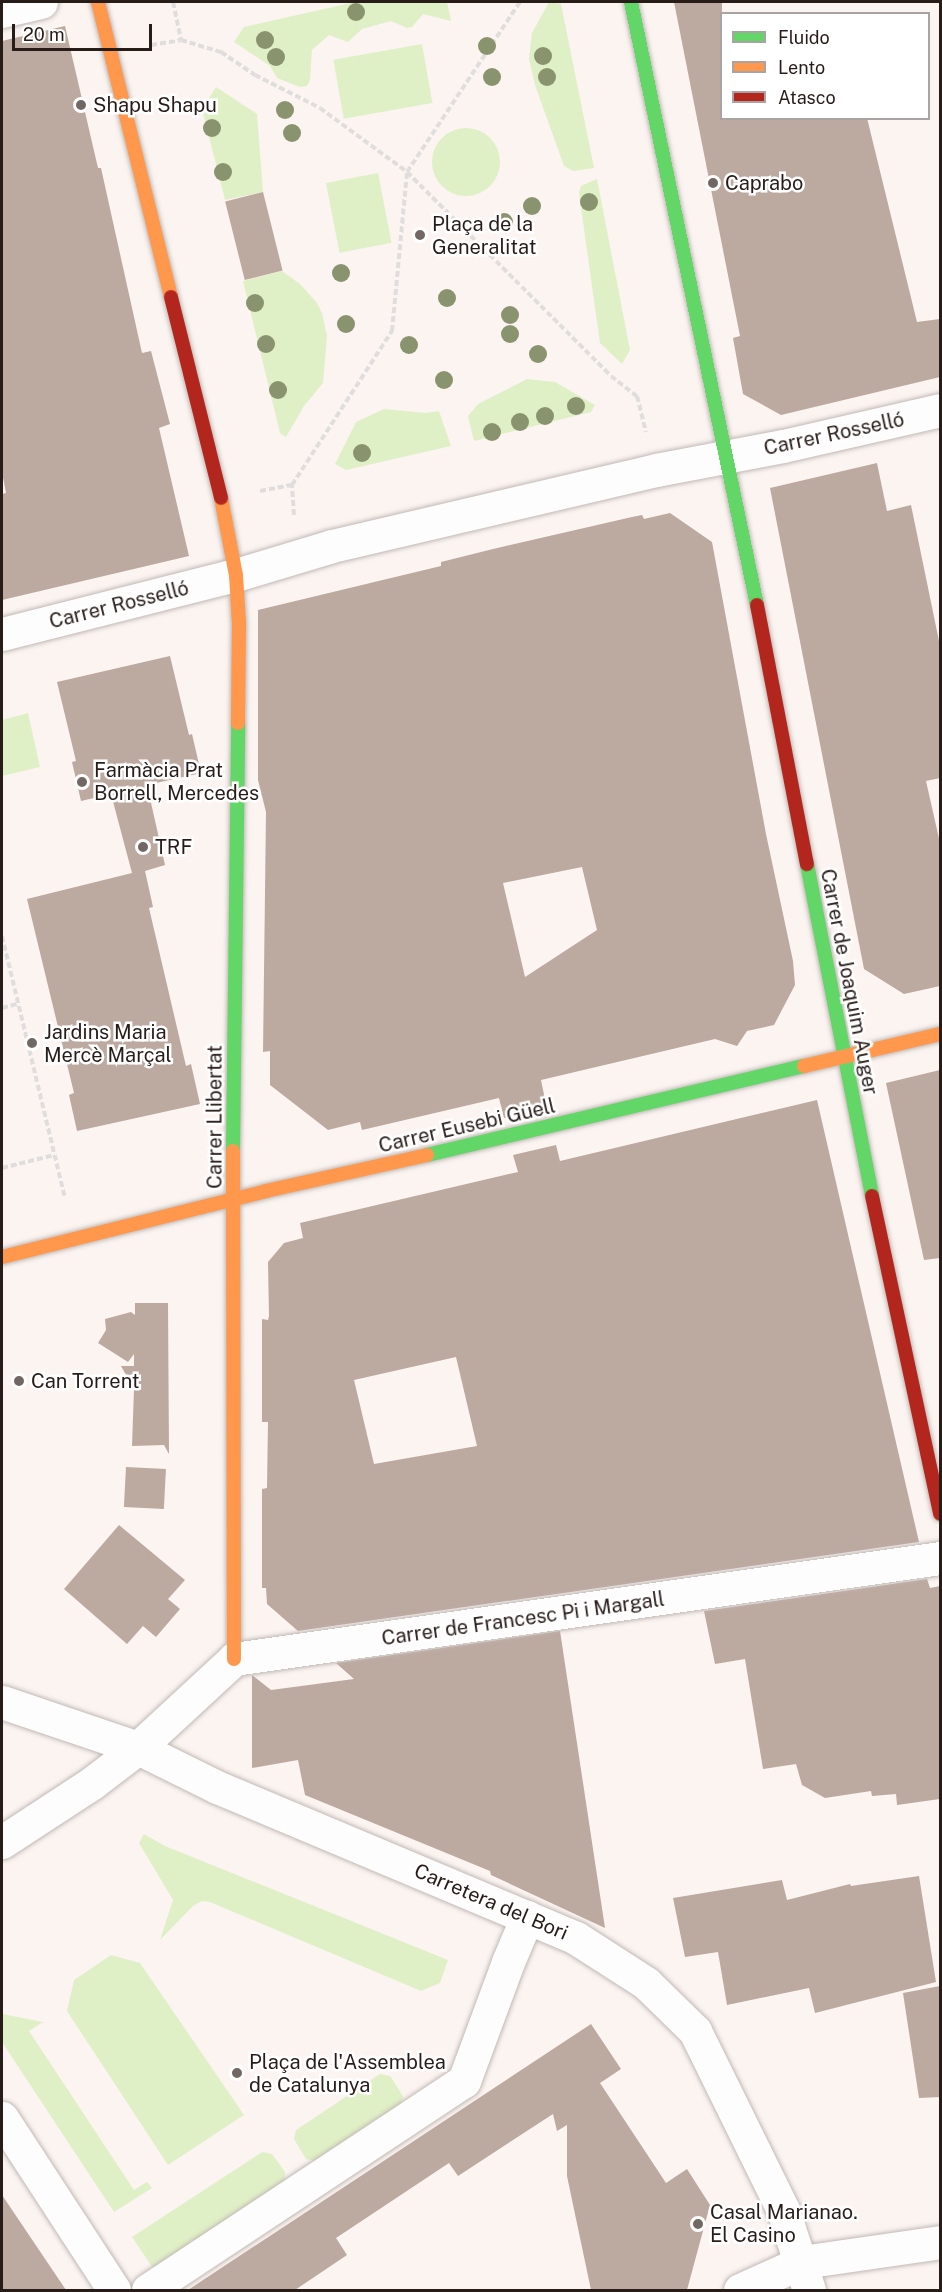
<!DOCTYPE html>
<html>
<head>
<meta charset="utf-8">
<style>
  body { margin:0 }
  #map { position:relative; width:942px; height:2292px; overflow:hidden; background:#fbf4f1; font-family:"Public Sans",sans-serif }
  div>[style] { position:absolute }
  .green>* { inset:0; background:#e0f0c6; transform-origin:0 0 }
  .round { border-radius:50% }
  .building>* { inset:0; background:#bca9a0; transform-origin:0 0 }
  .path>* { height:4px; margin-top:-2px; transform-origin:0; background:repeating-linear-gradient(90deg,#e0dedd 0 6px,transparent 0 9px) }
  .roads { filter:drop-shadow(0 0 2px #c1b9b5) drop-shadow(0 0 2px #c1b9b5) }
  .street>* { height:33px; margin:-16.5px; padding:0 16.5px; transform-origin:16.5px; border-radius:16.5px; background:#fefdfd }
  .fast>* { height:14px; margin:-7px; padding:0 7px; transform-origin:7px; border-radius:7px; background:#63d668 }
  .slow>* { height:14px; margin:-7px; padding:0 7px; transform-origin:7px; border-radius:7px; background:#ff974d }
  .jam>* { height:14px; margin:-7px; padding:0 7px; transform-origin:7px; border-radius:7px; background:#b3261e }
  .trees>* { width:18px; height:18px; margin:-9px; border-radius:50%; background:#89936e }
  .dots>* { width:16px; height:16px; translate:-50% -50%; box-sizing:border-box; border:3px solid #fff; border-radius:50% }
  span { translate:-50% -50%; white-space:nowrap; text-align:center; line-height:1.15; -webkit-text-stroke:5px #fff; paint-order:stroke }
  .poi-label { font-size:20px; color:#271c18 }
  .left { translate:0 -50%; text-align:left }
  .street-label { font-size:20px; color:#271c18 }
  .frame { position:absolute; inset:0; border:3px solid #271c18; pointer-events:none }
  .legend { position:absolute; left:720px; top:12px; width:210px; height:108px; box-sizing:border-box; background:#fff; border:2px solid #a9a4a3; margin:0; padding:8px 10px; list-style:none; font-size:18px; color:#271c18 }
  .legend li { display:flex; align-items:center; gap:12px; height:30px }
  .legend b { width:30px; border:2px solid #a9a4a3 }
  .scale { position:absolute; left:12px; top:24px; width:140px; height:27px; box-sizing:border-box; border:3px solid #271c18; border-top:0; padding-left:8px; font-size:18px; line-height:21px; white-space:nowrap; color:#271c18; -webkit-text-stroke:4px #fff; paint-order:stroke }
</style>
</head>
<body>
<div id="map">
  <div class="green">
    <div style="clip-path:polygon(355px 2px,447px 2px,451px 21px,423px 14px,412px 27px,407px 28px,391px 21px,362px 29px,348px 42px,329px 35px,312px 50px,310px 80px,307px 86px,300px 87px,277px 78px,270px 66px,234px 42px,244px 27px)"></div>
    <div style="clip-path:polygon(549px 2px,561px 4px,594px 168px,573px 171px,564px 166px,535px 85px,529px 59px,532px 33px)"></div>
    <div style="left:422px;top:44px;width:60px;height:90px;rotate:80deg"></div>
    <div style="clip-path:polygon(216px 87px,257px 114px,263px 192px,225px 200px,202px 109px)"></div>
    <div class="round" style="left:432px;top:128px;width:68px;height:68px"></div>
    <div style="left:378px;top:173px;width:71px;height:53px;rotate:79deg"></div>
    <div style="clip-path:polygon(597px 179px,630px 350px,622px 364px,600px 343px,579px 193px,581px 186px)"></div>
    <div style="clip-path:polygon(282px 271px,300px 284px,317px 303px,322px 313px,327px 336px,323px 383px,304px 406px,286px 437px,280px 433px,243px 281px)"></div>
    <div style="clip-path:polygon(527px 379px,555px 382px,595px 405px,591px 412px,474px 441px,468px 416px,478px 404px)"></div>
    <div style="clip-path:polygon(384px 409px,426px 413px,439px 411px,451px 446px,346px 470px,335px 464px,356px 422px)"></div>
    <div style="clip-path:polygon(28px 713px,40px 767px,2px 776px,2px 720px)"></div>
    <div style="clip-path:polygon(144px 1834px,165px 1846px,448px 1960px,440px 1983px,421px 1991px,210px 1902px,202px 1901px,193px 1906px,160px 1940px,173px 1900px,139px 1843px)"></div>
    <div style="clip-path:polygon(111px 1955px,140px 1963px,244px 2115px,168px 2165px,67px 2011px,74px 1980px)"></div>
    <div style="clip-path:polygon(2px 2014px,43px 2022px,29px 2031px,134px 2190px,147px 2182px,152px 2188px,114px 2212px,2px 2042px)"></div>
    <div style="clip-path:polygon(380px 2074px,390px 2076px,403px 2096px,401px 2105px,316px 2161px,306px 2159px,294px 2139px,296px 2130px)"></div>
    <div style="clip-path:polygon(262px 2152px,272px 2154px,285px 2172px,284px 2182px,153px 2268px,132px 2237px)"></div>
  </div>
  <div class="building">
    <div style="clip-path:polygon(674px 2px,722px 2px,722px 118px,867px 118px,917px 322px,940px 319px,940px 377px,781px 415px,743px 394px,733px 338px,740px 336px)"></div>
    <div style="clip-path:polygon(65px 26px,98px 168px,101px 168px,142px 353px,151px 351px,170px 424px,159px 428px,189px 556px,2px 600px,2px 494px,6px 493px,2px 472px,2px 41px)"></div>
    <div style="left:263px;top:192px;width:81px;height:39px;rotate:76deg"></div>
    <div style="clip-path:polygon(877px 463px,887px 511px,911px 505px,940px 646px,940px 778px,926px 781px,940px 843px,940px 986px,904px 994px,864px 969px,770px 488px)"></div>
    <div style="clip-path:polygon(evenodd,670px 513px,712px 542px,766px 834px,793px 961px,795px 985px,774px 1025px,747px 1031px,737px 1046px,715px 1039px,541px 1080px,547px 1109px,543px 1110px,504px 1118px,499px 1098px,362px 1130px,360px 1122px,328px 1130px,270px 1085px,270px 1051px,263px 1052px,266px 812px,258px 780px,258px 610px,441px 566px,441px 562px,493px 549px,632px 517px,642px 515px,644px 519px,670px 513px,582px 867px,597px 930px,525px 977px,503px 883px,582px 867px)"></div>
    <div style="clip-path:polygon(170px 656px,189px 735px,192px 734px,201px 773px,147px 785px,165px 865px,145px 871px,153px 907px,149px 908px,186px 1066px,191px 1064px,200px 1104px,77px 1131px,69px 1095px,74px 1093px,27px 899px,132px 873px,111px 794px,81px 801px,72px 762px,76px 761px,57px 682px)"></div>
    <div style="clip-path:polygon(940px 1070px,940px 1258px,924px 1260px,886px 1083px)"></div>
    <div style="clip-path:polygon(evenodd,817px 1100px,919px 1542px,298px 1631px,267px 1604px,266px 1588px,262px 1588px,262px 1489px,267px 1488px,268px 1422px,262px 1422px,262px 1319px,268px 1320px,269px 1316px,268px 1262px,284px 1243px,303px 1238px,300px 1223px,518px 1172px,513px 1155px,556px 1145px,560px 1161px,817px 1100px,456px 1357px,477px 1446px,374px 1464px,354px 1380px,456px 1357px)"></div>
    <div style="clip-path:polygon(135px 1303px,168px 1303px,169px 1454px,164px 1445px,132px 1446px,134px 1389px,121px 1366px,134px 1366px,134px 1354px,128px 1362px,98px 1343px,106px 1330px,105px 1319px,131px 1312px,135px 1315px)"></div>
    <div style="left:126px;top:1467px;width:40px;height:40px;rotate:3deg"></div>
    <div style="clip-path:polygon(119px 1525px,185px 1580px,168px 1599px,180px 1609px,156px 1637px,143px 1626px,127px 1644px,64px 1589px)"></div>
    <div style="clip-path:polygon(927px 1579px,930px 1588px,940px 1586px,940px 1799px,897px 1805px,896px 1794px,872px 1796px,871px 1791px,825px 1798px,802px 1785px,796px 1764px,763px 1769px,745px 1659px,715px 1664px,704px 1611px)"></div>
    <div style="clip-path:polygon(560px 1631px,605px 1928px,491px 1875px,490px 1871px,305px 1795px,298px 1760px,252px 1768px,252px 1675px,271px 1690px,354px 1679px,336px 1663px)"></div>
    <div style="clip-path:polygon(919px 1876px,936px 1982px,815px 2013px,809px 1988px,727px 2005px,718px 1952px,685px 1957px,673px 1898px,782px 1880px,787px 1900px,850px 1884px,851px 1886px)"></div>
    <div style="clip-path:polygon(940px 1986px,940px 2097px,919px 2098px,903px 1993px)"></div>
    <div style="clip-path:polygon(591px 2024px,621px 2069px,600px 2083px,666px 2183px,687px 2169px,710px 2205px,687px 2290px,591px 2290px,567px 2176px,567px 2125px,557px 2131px,553px 2114px,458px 2176px,449px 2163px,336px 2238px,347px 2255px,295px 2290px,188px 2290px)"></div>
    <div style="clip-path:polygon(2px 2195px,66px 2290px,2px 2290px)"></div>
  </div>
  <div class="path">
    <div style="left:173px;top:2px;width:39px;rotate:78deg"></div>
    <div style="left:151px;top:45px;width:30px;rotate:-9deg"></div>
    <div style="left:181px;top:40px;width:42px;rotate:16.7deg"></div>
    <div style="left:221px;top:52px;width:41px;rotate:34.1deg"></div>
    <div style="left:255px;top:75px;width:73px;rotate:26.9deg"></div>
    <div style="left:320px;top:108px;width:108px;rotate:36.3deg"></div>
    <div style="left:407px;top:172px;width:288px;rotate:45deg"></div>
    <div style="left:611px;top:376px;width:33px;rotate:38deg"></div>
    <div style="left:637px;top:396px;width:37px;rotate:76deg"></div>
    <div style="left:260px;top:491px;width:33px;rotate:-11deg"></div>
    <div style="left:294px;top:515px;width:30px;rotate:-94deg"></div>
    <div style="left:292px;top:485px;width:184px;rotate:-57deg"></div>
    <div style="left:392px;top:331px;width:160px;rotate:-84.6deg"></div>
    <div style="left:407px;top:172px;width:204px;rotate:-56.4deg"></div>
    <div style="left:2px;top:936px;width:269px;rotate:76.5deg"></div>
    <div style="left:2px;top:1008px;width:16px;rotate:-15deg"></div>
    <div style="left:2px;top:1168px;width:54px;rotate:-14deg"></div>
  </div>
  <div class="roads">
    <div class="street">
      <div style="left:2px;top:11px;width:40px;rotate:-13deg"></div>
      <div style="left:2px;top:634px;width:241px;rotate:-14.2deg"></div>
      <div style="left:236px;top:575px;width:100px;rotate:-16.8deg"></div>
      <div style="left:332px;top:546px;width:333px;rotate:-13.2deg"></div>
      <div style="left:656px;top:470px;width:129px;rotate:-10.7deg"></div>
      <div style="left:783px;top:446px;width:161px;rotate:-12.9deg"></div>
      <div style="left:2px;top:1702px;width:144px;rotate:18.7deg"></div>
      <div style="left:138px;top:1748px;width:88px;rotate:26.3deg"></div>
      <div style="left:217px;top:1787px;width:389px;rotate:22.8deg"></div>
      <div style="left:576px;top:1938px;width:83px;rotate:32.7deg"></div>
      <div style="left:646px;top:1983px;width:69px;rotate:44.4deg"></div>
      <div style="left:695px;top:2031px;width:199px;rotate:63.8deg"></div>
      <div style="left:783px;top:2210px;width:84px;rotate:72deg"></div>
      <div style="left:2px;top:1842px;width:108px;rotate:-33.2deg"></div>
      <div style="left:92px;top:1783px;width:58px;rotate:-37.3deg"></div>
      <div style="left:138px;top:1748px;width:131px;rotate:-42.8deg"></div>
      <div style="left:234px;top:1659px;width:713px;rotate:-8.14deg"></div>
      <div style="left:2px;top:2118px;width:205px;rotate:56.9deg"></div>
      <div style="left:148px;top:2290px;width:379px;rotate:-33.5deg"></div>
      <div style="left:464px;top:2081px;width:127px;rotate:-69.7deg"></div>
      <div style="left:508px;top:1962px;width:49px;rotate:-67.1deg"></div>
      <div style="left:740px;top:2290px;width:68px;rotate:-24.3deg"></div>
      <div style="left:802px;top:2262px;width:139px;rotate:-8.2deg"></div>
    </div>
    <div class="fast">
      <div style="left:631px;top:2px;width:616px;rotate:78.2deg"></div>
      <div style="left:807px;top:864px;width:338px;rotate:78.9deg"></div>
      <div style="left:233px;top:1151px;width:428px;rotate:-89.3deg"></div>
      <div style="left:427px;top:1155px;width:387px;rotate:-13.3deg"></div>
    </div>
    <div class="slow">
      <div style="left:98px;top:2px;width:304px;rotate:76.1deg"></div>
      <div style="left:221px;top:498px;width:78px;rotate:79deg"></div>
      <div style="left:236px;top:575px;width:49px;rotate:86.5deg"></div>
      <div style="left:239px;top:624px;width:99px;rotate:90.6deg"></div>
      <div style="left:804px;top:1066px;width:140px;rotate:-13.2deg"></div>
      <div style="left:233px;top:1151px;width:508px;rotate:89.89deg"></div>
      <div style="left:2px;top:1257px;width:272px;rotate:-14deg"></div>
      <div style="left:266px;top:1191px;width:165px;rotate:-12.6deg"></div>
    </div>
    <div class="jam">
      <div style="left:171px;top:297px;width:207px;rotate:76deg"></div>
      <div style="left:757px;top:605px;width:264px;rotate:79.1deg"></div>
      <div style="left:872px;top:1196px;width:325px;rotate:77.9deg"></div>
    </div>
  </div>
  <div class="trees">
    <div style="left:356px;top:12px"></div>
    <div style="left:265px;top:40px"></div>
    <div style="left:487px;top:46px"></div>
    <div style="left:543px;top:56px"></div>
    <div style="left:276px;top:57px"></div>
    <div style="left:492px;top:77px"></div>
    <div style="left:547px;top:77px"></div>
    <div style="left:285px;top:110px"></div>
    <div style="left:212px;top:128px"></div>
    <div style="left:292px;top:133px"></div>
    <div style="left:223px;top:172px"></div>
    <div style="left:589px;top:202px"></div>
    <div style="left:532px;top:206px"></div>
    <div style="left:504px;top:222px"></div>
    <div style="left:341px;top:273px"></div>
    <div style="left:447px;top:298px"></div>
    <div style="left:255px;top:303px"></div>
    <div style="left:510px;top:315px"></div>
    <div style="left:346px;top:324px"></div>
    <div style="left:510px;top:334px"></div>
    <div style="left:266px;top:344px"></div>
    <div style="left:409px;top:345px"></div>
    <div style="left:538px;top:354px"></div>
    <div style="left:444px;top:380px"></div>
    <div style="left:278px;top:390px"></div>
    <div style="left:576px;top:406px"></div>
    <div style="left:545px;top:416px"></div>
    <div style="left:520px;top:422px"></div>
    <div style="left:492px;top:432px"></div>
    <div style="left:362px;top:453px"></div>
  </div>
  <div class="dots">
    <div style="left:81px;top:105px;background:#716864"></div>
    <div style="left:713px;top:183px;background:#716864"></div>
    <div style="left:420px;top:235px;background:#716864"></div>
    <div style="left:82px;top:782px;background:#716864"></div>
    <div style="left:143px;top:847px;background:#716864"></div>
    <div style="left:32px;top:1043px;background:#716864"></div>
    <div style="left:19px;top:1381px;background:#716864"></div>
    <div style="left:237px;top:2073px;background:#716864"></div>
    <div style="left:698px;top:2224px;background:#716864"></div>
  </div>
  <div class="poi-label">
    <span class="left" style="left:93px;top:105px">Shapu Shapu</span>
    <span class="left" style="left:725px;top:183px">Caprabo</span>
    <span class="left" style="left:432px;top:236px">Plaça de la<br>Generalitat</span>
    <span class="left" style="left:94px;top:782px">Farmàcia Prat<br>Borrell, Mercedes</span>
    <span class="left" style="left:155px;top:847px">TRF</span>
    <span class="left" style="left:44px;top:1044px">Jardins Maria<br>Mercè Marçal</span>
    <span class="left" style="left:31px;top:1381px">Can Torrent</span>
    <span class="left" style="left:249px;top:2074px">Plaça de l'Assemblea<br>de Catalunya</span>
    <span class="left" style="left:710px;top:2224px">Casal Marianao.<br>El Casino</span>
  </div>
  <div class="street-label">
    <span style="left:834px;top:434px;rotate:-12deg">Carrer Rosselló</span>
    <span style="left:119px;top:605px;rotate:-14deg">Carrer Rosselló</span>
    <span style="left:849px;top:982px;rotate:79deg">Carrer de Joaquim Auger</span>
    <span style="left:215px;top:1117px;rotate:-90deg">Carrer Llibertat</span>
    <span style="left:467px;top:1126px;rotate:-13deg">Carrer Eusebi Güell</span>
    <span style="left:523px;top:1619px;rotate:-8deg">Carrer de Francesc Pi i Margall</span>
    <span style="left:491px;top:1902px;rotate:23deg">Carretera del Bori</span>
  </div>
  <div class="frame"></div>
  <ul class="legend">
  <li><b style="height:8px;background:#63d668"></b>Fluido</li>
  <li><b style="height:8px;background:#ff974d"></b>Lento</li>
  <li><b style="height:8px;background:#b3261e"></b>Atasco</li>
  </ul>
  <div class="scale">20 m</div>
</div>
</body>
</html>
